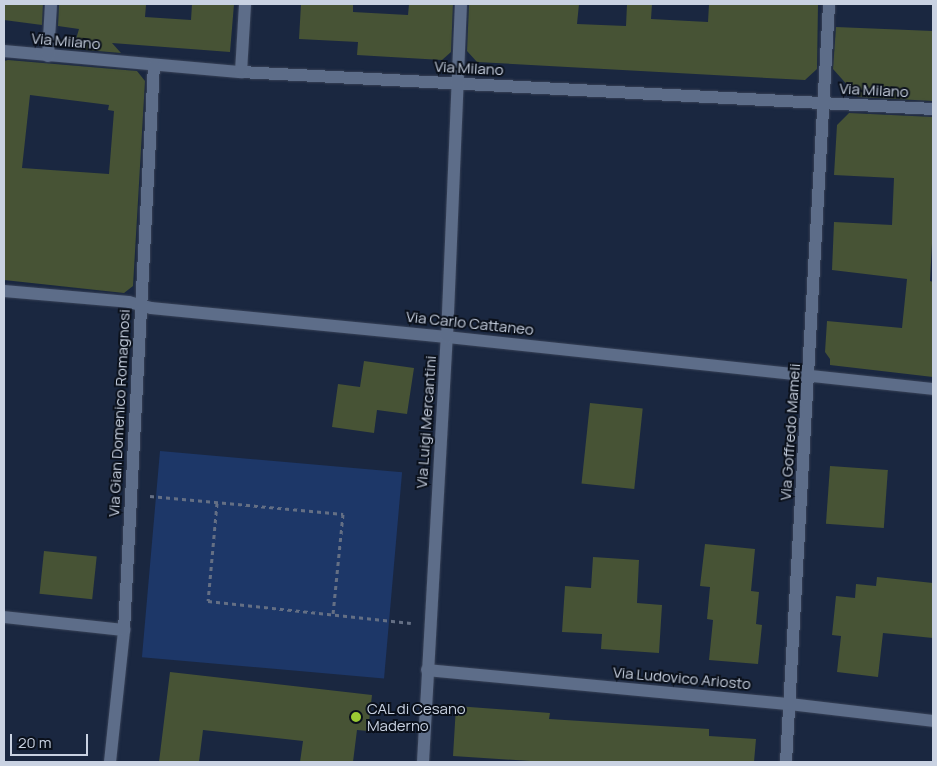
<!DOCTYPE html>
<html>
<head>
<meta charset="utf-8">
<style>
  body { margin:0 }
  #map { position:relative; width:937px; height:766px; overflow:hidden; background:#1a2740; font-family:Manrope,sans-serif }
  div>[style] { position:absolute }
  .green>* { inset:0; background:#1d3768; transform-origin:0 0 }
  .building>* { inset:0; background:#475335; transform-origin:0 0 }
  .path>* { height:3px; margin-top:-1.5px; transform-origin:0; background:repeating-linear-gradient(90deg,#646f84 0 4px,transparent 0 8px) }
  .roads { filter:drop-shadow(0 0 1px #384257) drop-shadow(0 0 1px #384257) }
  .minor>* { height:12px; margin:-6px; padding:0 6px; transform-origin:6px; border-radius:6px; background:#5d6d89 }
  .dots>* { width:14px; height:14px; translate:-50% -50%; box-sizing:border-box; border:2px solid #0a101b; border-radius:50% }
  span { translate:-50% -50%; white-space:nowrap; text-align:center; line-height:1.15; -webkit-text-stroke:4px #0a101b; paint-order:stroke }
  .street-label { font-size:15px; color:#c9d2e2 }
  .poi-label { font-size:15px; color:#c9d2e2 }
  .left { translate:0 -50%; text-align:left }
  .frame { position:absolute; inset:0; border:5px solid #c9d2e2; pointer-events:none }
  .scale { position:absolute; left:10px; top:734px; width:78px; height:22px; box-sizing:border-box; border:2px solid #c9d2e2; border-top:0; padding-left:6px; font-size:15px; line-height:18px; white-space:nowrap; color:#c9d2e2; -webkit-text-stroke:4px #0a101b; paint-order:stroke }
</style>
</head>
<body>
<div id="map">
  <div class="green">
    <div style="left:160px;top:451px;width:243px;height:207px;rotate:5deg"></div>
  </div>
  <div class="building">
    <div style="clip-path:polygon(4px 4px,43px 4px,42px 25px,4px 20px)"></div>
    <div style="clip-path:polygon(59px 4px,146px 5px,145px 17px,191px 20px,192px 4px,234px 4px,230px 52px,112px 43px,121px 53px,73px 49px,79px 29px,58px 26px)"></div>
    <div style="clip-path:polygon(301px 4px,353px 4px,353px 12px,408px 15px,409px 4px,453px 4px,451px 52px,442px 60px,357px 55px,358px 42px,299px 39px)"></div>
    <div style="clip-path:polygon(469px 4px,579px 4px,577px 24px,626px 26px,627px 4px,652px 4px,651px 19px,708px 22px,709px 4px,818px 4px,817px 69px,805px 80px,477px 62px,467px 51px)"></div>
    <div style="clip-path:polygon(836px 27px,933px 31px,933px 101px,858px 97px,833px 69px)"></div>
    <div style="clip-path:polygon(evenodd,8px 60px,137px 71px,145px 81px,133px 286px,124px 293px,4px 280px,4px 61px,8px 60px,30px 95px,109px 105px,108px 110px,114px 111px,109px 174px,22px 168px,30px 95px)"></div>
    <div style="clip-path:polygon(849px 113px,933px 117px,933px 225px,930px 281px,933px 282px,933px 377px,830px 365px,830px 359px,825px 352px,827px 321px,902px 328px,907px 279px,832px 270px,834px 222px,892px 225px,894px 178px,834px 175px,837px 125px)"></div>
    <div style="clip-path:polygon(364px 361px,414px 368px,407px 414px,377px 410px,374px 433px,332px 427px,338px 384px,360px 387px)"></div>
    <div style="left:590px;top:403px;width:53px;height:81px;rotate:6deg"></div>
    <div style="left:830px;top:466px;width:58px;height:58px;rotate:4deg"></div>
    <div style="clip-path:polygon(705px 544px,755px 549px,751px 591px,759px 592px,756px 624px,762px 625px,758px 664px,709px 660px,713px 620px,707px 619px,710px 587px,700px 586px)"></div>
    <div style="left:44px;top:551px;width:53px;height:43px;rotate:6deg"></div>
    <div style="clip-path:polygon(593px 557px,639px 560px,637px 603px,662px 605px,659px 653px,601px 649px,602px 634px,562px 632px,565px 586px,591px 588px)"></div>
    <div style="clip-path:polygon(877px 577px,933px 583px,933px 638px,883px 633px,878px 677px,837px 672px,841px 636px,832px 635px,836px 596px,855px 598px,856px 584px,876px 586px)"></div>
    <div style="clip-path:polygon(170px 672px,372px 695px,368px 731px,357px 730px,353px 762px,300px 762px,303px 741px,203px 730px,199px 762px,159px 762px)"></div>
    <div style="clip-path:polygon(456px 706px,550px 713px,549px 719px,709px 729px,709px 736px,756px 739px,754px 762px,546px 762px,453px 756px)"></div>
  </div>
  <div class="path">
    <div style="left:150px;top:496px;width:194px;rotate:5.3deg"></div>
    <div style="left:343px;top:514px;width:100px;rotate:95.7deg"></div>
    <div style="left:217px;top:503px;width:98px;rotate:95.2deg"></div>
    <div style="left:208px;top:601px;width:204px;rotate:6.2deg"></div>
  </div>
  <div class="roads">
    <div class="minor">
      <div style="left:4px;top:51px;width:238px;rotate:5.1deg"></div>
      <div style="left:241px;top:72px;width:693px;rotate:3.06deg"></div>
      <div style="left:48px;top:56px;width:52px;rotate:-86.7deg"></div>
      <div style="left:241px;top:72px;width:68px;rotate:-86.6deg"></div>
      <div style="left:4px;top:291px;width:125px;rotate:5deg"></div>
      <div style="left:129px;top:302px;width:23px;rotate:15deg"></div>
      <div style="left:151px;top:308px;width:297px;rotate:5.6deg"></div>
      <div style="left:447px;top:337px;width:489px;rotate:6.1deg"></div>
      <div style="left:4px;top:617px;width:121px;rotate:6.2deg"></div>
      <div style="left:427px;top:670px;width:364px;rotate:5.4deg"></div>
      <div style="left:789px;top:704px;width:145px;rotate:6.7deg"></div>
      <div style="left:110px;top:762px;width:133px;rotate:-83.9deg"></div>
      <div style="left:124px;top:630px;width:565px;rotate:-86.96deg"></div>
      <div style="left:423px;top:762px;width:426px;rotate:-86.8deg"></div>
      <div style="left:447px;top:337px;width:333px;rotate:-87.6deg"></div>
      <div style="left:786px;top:762px;width:759px;rotate:-86.75deg"></div>
    </div>
  </div>
  <div class="dots">
    <div style="left:356px;top:717px;background:#9bcb33"></div>
  </div>
  <div class="street-label">
    <span style="left:66px;top:41px;rotate:5deg">Via Milano</span>
    <span style="left:469px;top:68px;rotate:3deg">Via Milano</span>
    <span style="left:874px;top:90px;rotate:3deg">Via Milano</span>
    <span style="left:470px;top:323px;rotate:6deg">Via Carlo Cattaneo</span>
    <span style="left:119px;top:413px;rotate:-87deg">Via Gian Domenico Romagnosi</span>
    <span style="left:426px;top:422px;rotate:-86deg">Via Luigi Mercantini</span>
    <span style="left:790px;top:432px;rotate:-86deg">Via Goffredo Mameli</span>
    <span style="left:682px;top:678px;rotate:5deg">Via Ludovico Ariosto</span>
  </div>
  <div class="poi-label">
    <span class="left" style="left:367px;top:717px">CAL di Cesano<br>Maderno</span>
  </div>
  <div class="frame"></div>
  <div class="scale">20 m</div>
</div>
</body>
</html>
